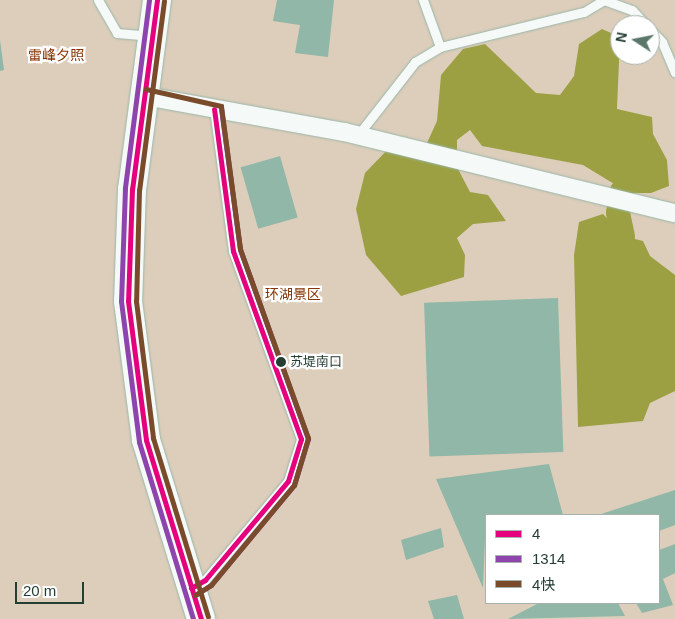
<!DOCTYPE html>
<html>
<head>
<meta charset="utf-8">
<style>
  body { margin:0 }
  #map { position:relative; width:675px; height:619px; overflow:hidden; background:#bee0d0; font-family:Arial,"Noto Sans SC",sans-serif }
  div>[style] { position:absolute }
  .green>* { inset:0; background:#ddcebb }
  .water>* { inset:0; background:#9ca043 }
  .canal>* { height:24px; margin:-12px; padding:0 12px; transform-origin:12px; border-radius:12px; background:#9ca043 }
  .building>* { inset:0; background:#90b7a7; transform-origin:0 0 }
  .roads { filter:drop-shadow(0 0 1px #9ab6a9) drop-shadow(0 0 1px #9ab6a9) }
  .lane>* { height:9px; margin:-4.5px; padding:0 4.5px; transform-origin:4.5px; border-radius:4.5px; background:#f5faf8 }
  .street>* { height:18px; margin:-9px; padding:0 9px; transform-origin:9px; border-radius:9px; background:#f5faf8 }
  .primary>* { height:28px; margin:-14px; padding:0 14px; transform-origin:14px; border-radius:14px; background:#f5faf8 }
  .bus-1>* { height:5px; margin:-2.5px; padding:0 2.5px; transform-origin:2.5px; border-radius:2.5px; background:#e5007d }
  .bus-2>* { height:5px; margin:-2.5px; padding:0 2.5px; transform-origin:2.5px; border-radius:2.5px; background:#8e44ad }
  .bus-3>* { height:5px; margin:-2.5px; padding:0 2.5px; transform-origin:2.5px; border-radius:2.5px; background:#7a4b2a }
  .dots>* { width:14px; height:14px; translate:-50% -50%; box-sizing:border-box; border:2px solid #fff; border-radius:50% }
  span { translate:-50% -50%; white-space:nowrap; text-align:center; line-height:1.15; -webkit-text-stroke:4.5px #fff; paint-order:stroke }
  .bus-label { font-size:13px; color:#253e33 }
  .left { translate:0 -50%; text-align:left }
  .park-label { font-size:14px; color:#853300 }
  .legend { position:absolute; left:485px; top:514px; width:175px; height:90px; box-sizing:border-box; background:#fff; border:1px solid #a8b2ad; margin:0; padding:6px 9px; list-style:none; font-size:15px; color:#253e33 }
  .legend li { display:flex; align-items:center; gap:10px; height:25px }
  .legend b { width:25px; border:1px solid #a8b2ad }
  .north { position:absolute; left:610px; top:15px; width:50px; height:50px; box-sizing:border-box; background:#fff; border:1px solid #a8b2ad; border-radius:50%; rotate:281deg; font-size:14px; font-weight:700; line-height:20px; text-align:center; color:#253e33 }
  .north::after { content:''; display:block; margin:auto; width:18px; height:22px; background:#5b776a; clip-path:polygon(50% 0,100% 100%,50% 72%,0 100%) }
  .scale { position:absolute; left:15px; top:582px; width:69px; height:22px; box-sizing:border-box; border:2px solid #253e33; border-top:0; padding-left:6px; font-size:15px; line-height:18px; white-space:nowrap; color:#253e33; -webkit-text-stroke:4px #fff; paint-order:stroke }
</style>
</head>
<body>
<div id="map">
  <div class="green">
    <div style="clip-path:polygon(evenodd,0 0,675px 0,675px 619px,0 619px,0 0,620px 25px,650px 25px,650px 55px,620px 55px,620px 25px,0 0,486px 515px,659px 515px,659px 603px,486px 603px,486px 515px)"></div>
  </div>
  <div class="water">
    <div style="clip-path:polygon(602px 29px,620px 37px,617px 109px,652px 117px,653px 134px,667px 160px,669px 186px,651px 193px,629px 193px,583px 165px,482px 146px,470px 130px,457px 140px,457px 167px,470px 192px,488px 195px,506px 221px,473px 224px,457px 238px,465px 255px,464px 277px,401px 296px,366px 255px,356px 209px,365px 173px,390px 147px,422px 154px,437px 121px,441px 75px,463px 49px,485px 44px,536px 93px,560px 95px,574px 76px,579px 44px)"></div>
    <div style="clip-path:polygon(603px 214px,623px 236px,643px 241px,650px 256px,675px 275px,675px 391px,650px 403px,643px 421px,578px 427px,574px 255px,579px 222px)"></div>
  </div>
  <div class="canal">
    <div style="left:622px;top:191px;width:22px;rotate:100deg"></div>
    <div style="left:618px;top:213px;width:24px;rotate:78deg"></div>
  </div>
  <div class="building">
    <div style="clip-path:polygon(277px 0,334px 0,328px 57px,295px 53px,300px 25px,273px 21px)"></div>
    <div style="clip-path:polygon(0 40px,4px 70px,0 71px)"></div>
    <div style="left:280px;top:156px;width:64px;height:41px;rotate:74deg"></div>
    <div style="left:558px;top:298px;width:154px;height:134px;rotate:88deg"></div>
    <div style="clip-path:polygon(549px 464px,563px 515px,486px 515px,483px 588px,436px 479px)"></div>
    <div style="clip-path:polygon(675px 490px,675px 525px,659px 531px,659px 515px,598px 515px)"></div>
    <div style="clip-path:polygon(441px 528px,444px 547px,406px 560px,401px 540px)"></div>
    <div style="clip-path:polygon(675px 544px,675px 573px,663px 579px,673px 605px,642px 613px,636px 603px,659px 603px,659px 550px)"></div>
    <div style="clip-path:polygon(457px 595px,464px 619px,434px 619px,428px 601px)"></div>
    <div style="clip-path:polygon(539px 603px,618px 603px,625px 616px,508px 619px)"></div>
  </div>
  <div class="roads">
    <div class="lane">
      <div style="left:98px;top:0;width:38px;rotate:60deg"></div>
      <div style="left:117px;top:33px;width:32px;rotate:5deg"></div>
      <div style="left:423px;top:0;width:50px;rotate:70.1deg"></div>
      <div style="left:650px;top:29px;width:18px;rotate:47deg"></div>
      <div style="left:662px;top:42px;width:33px;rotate:67deg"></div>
      <div style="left:358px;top:135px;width:93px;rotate:-52deg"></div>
      <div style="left:415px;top:62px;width:29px;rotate:-31deg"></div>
      <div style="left:440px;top:47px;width:148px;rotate:-13.7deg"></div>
      <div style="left:584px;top:12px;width:23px;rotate:-31deg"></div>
      <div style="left:604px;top:0;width:30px;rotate:20deg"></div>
      <div style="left:632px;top:10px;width:21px;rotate:47deg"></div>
      <div style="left:194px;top:587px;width:13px;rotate:-32deg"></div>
      <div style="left:205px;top:580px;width:129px;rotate:-50deg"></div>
      <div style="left:288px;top:481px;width:44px;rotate:-72.8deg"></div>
      <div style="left:301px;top:439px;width:200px;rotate:-109.9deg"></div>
      <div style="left:233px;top:251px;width:143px;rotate:-97.6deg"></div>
    </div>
    <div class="street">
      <div style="left:145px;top:96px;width:202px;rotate:10.3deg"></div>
      <div style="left:344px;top:132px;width:341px;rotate:13.8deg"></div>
    </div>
    <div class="primary">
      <div style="left:157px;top:0;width:191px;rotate:97.5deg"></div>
      <div style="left:132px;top:189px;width:112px;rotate:92deg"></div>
      <div style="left:128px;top:301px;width:140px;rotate:82.6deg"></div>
      <div style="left:146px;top:440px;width:187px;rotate:72.9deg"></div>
    </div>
  </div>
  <div class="bus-1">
    <div style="left:157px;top:0;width:191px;rotate:97.5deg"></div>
    <div style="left:132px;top:189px;width:112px;rotate:92deg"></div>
    <div style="left:128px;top:301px;width:140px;rotate:82.6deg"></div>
    <div style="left:146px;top:440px;width:187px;rotate:72.9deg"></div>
    <div style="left:191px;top:588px;width:16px;rotate:-30deg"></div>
    <div style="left:205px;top:580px;width:129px;rotate:-50deg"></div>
    <div style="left:288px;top:481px;width:44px;rotate:-72.8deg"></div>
    <div style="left:301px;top:439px;width:200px;rotate:-109.9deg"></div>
    <div style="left:233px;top:251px;width:143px;rotate:-97.6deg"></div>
  </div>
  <div class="bus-2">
    <div style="left:149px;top:0;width:190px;rotate:97.3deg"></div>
    <div style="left:125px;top:188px;width:113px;rotate:92deg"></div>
    <div style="left:121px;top:301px;width:142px;rotate:82.7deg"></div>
    <div style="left:139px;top:442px;width:185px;rotate:73deg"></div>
    <div style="left:195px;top:595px;width:19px;rotate:-32deg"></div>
    <div style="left:211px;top:585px;width:130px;rotate:-50.3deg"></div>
    <div style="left:294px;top:485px;width:48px;rotate:-73.1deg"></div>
    <div style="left:308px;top:439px;width:202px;rotate:-109.7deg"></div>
    <div style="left:240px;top:249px;width:142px;rotate:-97.7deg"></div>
  </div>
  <div class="bus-3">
    <div style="left:164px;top:1px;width:191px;rotate:97.5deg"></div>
    <div style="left:139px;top:190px;width:111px;rotate:91.5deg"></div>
    <div style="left:136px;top:301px;width:138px;rotate:82.9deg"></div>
    <div style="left:153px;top:438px;width:187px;rotate:72.9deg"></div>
    <div style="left:146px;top:89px;width:77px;rotate:12.8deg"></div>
    <div style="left:221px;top:106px;width:144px;rotate:82.4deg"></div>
    <div style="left:240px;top:249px;width:201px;rotate:70.2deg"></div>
    <div style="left:308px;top:438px;width:49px;rotate:106.6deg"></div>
    <div style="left:294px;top:485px;width:130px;rotate:129.7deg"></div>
    <div style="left:211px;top:585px;width:19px;rotate:148deg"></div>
  </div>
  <div class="dots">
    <div style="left:281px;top:362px;background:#253e33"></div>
  </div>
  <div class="bus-label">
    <span class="left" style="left:290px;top:362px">苏堤南口</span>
  </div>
  <div class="park-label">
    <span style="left:56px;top:55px">雷峰夕照</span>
    <span style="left:293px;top:294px">环湖景区</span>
  </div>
  <ul class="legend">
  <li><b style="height:6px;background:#e5007d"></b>4</li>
  <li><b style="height:6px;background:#8e44ad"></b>1314</li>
  <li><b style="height:6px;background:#7a4b2a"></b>4快</li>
  </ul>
  <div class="north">N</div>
  <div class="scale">20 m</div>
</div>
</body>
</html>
